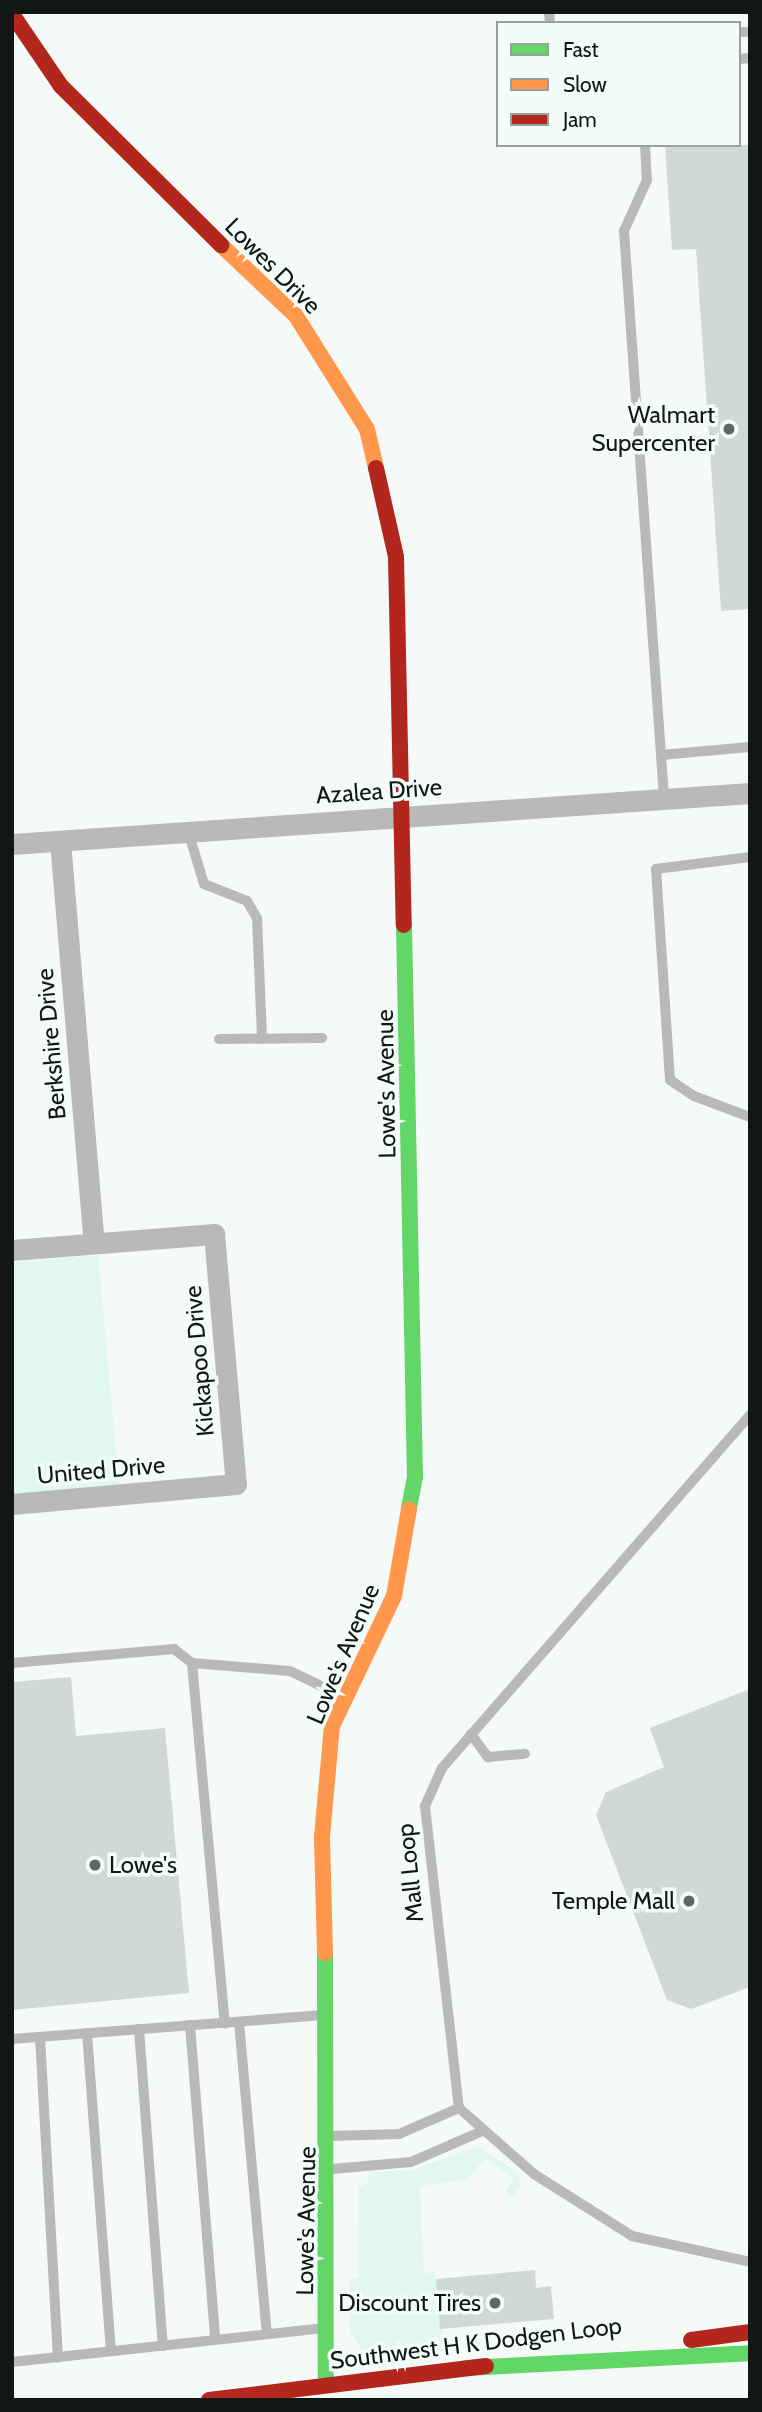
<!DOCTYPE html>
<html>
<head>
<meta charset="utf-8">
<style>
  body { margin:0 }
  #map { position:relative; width:762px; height:2412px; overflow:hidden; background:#f5faf8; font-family:Cabin,sans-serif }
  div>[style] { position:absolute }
  .green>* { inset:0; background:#e1f8ef }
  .building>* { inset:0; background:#d0dad5 }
  .lane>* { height:10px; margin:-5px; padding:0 5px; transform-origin:5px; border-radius:5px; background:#bab9ba }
  .street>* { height:21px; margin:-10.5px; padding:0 10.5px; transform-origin:10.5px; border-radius:10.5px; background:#bab9ba }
  .fast>* { height:16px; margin:-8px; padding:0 8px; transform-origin:8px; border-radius:8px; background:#63d668 }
  .slow>* { height:16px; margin:-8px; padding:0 8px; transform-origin:8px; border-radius:8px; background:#ff974d }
  .jam>* { height:16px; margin:-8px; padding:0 8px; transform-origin:8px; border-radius:8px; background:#b3261e }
  .dots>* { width:19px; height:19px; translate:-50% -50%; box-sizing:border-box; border:4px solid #f2fdf8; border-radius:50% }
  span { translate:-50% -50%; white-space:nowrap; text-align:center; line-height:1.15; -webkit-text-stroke:7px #f2fdf8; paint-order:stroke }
  .street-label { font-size:24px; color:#121615 }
  .poi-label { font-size:24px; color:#121615 }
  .right { translate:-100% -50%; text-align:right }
  .left { translate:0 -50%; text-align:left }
  .frame { position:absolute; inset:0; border:14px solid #121615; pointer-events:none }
  .legend { position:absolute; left:496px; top:21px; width:245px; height:126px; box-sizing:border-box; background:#f2fdf8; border:2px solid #98a19d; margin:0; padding:9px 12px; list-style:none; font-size:21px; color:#121615 }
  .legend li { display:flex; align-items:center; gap:14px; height:35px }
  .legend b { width:35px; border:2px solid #98a19d }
</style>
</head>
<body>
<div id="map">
  <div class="green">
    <div style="clip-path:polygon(98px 1255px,119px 1485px,12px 1495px,12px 1263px)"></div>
    <div style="clip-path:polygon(478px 2146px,518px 2173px,521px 2186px,512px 2198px,505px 2192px,514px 2179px,485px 2158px,468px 2179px,420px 2186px,424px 2273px,435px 2272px,445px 2352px,370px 2361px,350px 2332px,349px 2279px,358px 2278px,359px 2187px,369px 2182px,368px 2172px,412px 2170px)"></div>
  </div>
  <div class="building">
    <div style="clip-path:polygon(665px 145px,750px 145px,750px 609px,721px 611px,696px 249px,672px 250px)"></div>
    <div style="clip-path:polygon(71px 1677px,76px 1736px,165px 1728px,189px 1993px,12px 2010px,12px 1682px)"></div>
    <div style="clip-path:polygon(750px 1689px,750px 1987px,691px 2009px,667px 2000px,596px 1815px,606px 1792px,664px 1767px,650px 1728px)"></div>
    <div style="clip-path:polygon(535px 2270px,536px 2288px,551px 2286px,554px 2319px,440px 2329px,436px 2279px)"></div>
  </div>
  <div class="lane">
    <div style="left:549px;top:12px;width:11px;rotate:85deg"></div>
    <div style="left:739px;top:32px;width:11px"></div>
    <div style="left:739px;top:59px;width:11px;rotate:-5deg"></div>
    <div style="left:645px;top:145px;width:35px;rotate:87deg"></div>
    <div style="left:647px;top:180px;width:56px;rotate:114.3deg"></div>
    <div style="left:624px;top:231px;width:568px;rotate:85.96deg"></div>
    <div style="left:661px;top:755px;width:89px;rotate:-5.1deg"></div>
    <div style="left:188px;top:831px;width:55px;rotate:73.2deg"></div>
    <div style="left:204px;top:884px;width:46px;rotate:21.6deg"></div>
    <div style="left:247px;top:901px;width:20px;rotate:60deg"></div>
    <div style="left:257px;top:918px;width:120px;rotate:87.6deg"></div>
    <div style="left:750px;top:857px;width:95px;rotate:172.7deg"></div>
    <div style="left:656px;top:869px;width:211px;rotate:86.2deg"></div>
    <div style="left:670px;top:1080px;width:29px;rotate:34deg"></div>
    <div style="left:694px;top:1096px;width:60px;rotate:20.6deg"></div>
    <div style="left:219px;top:1039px;width:103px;rotate:-0.6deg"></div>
    <div style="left:750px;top:1415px;width:468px;rotate:131.1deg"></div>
    <div style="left:442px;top:1768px;width:42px;rotate:114.1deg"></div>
    <div style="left:425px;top:1806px;width:304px;rotate:83.6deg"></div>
    <div style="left:459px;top:2108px;width:100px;rotate:41.3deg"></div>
    <div style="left:534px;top:2174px;width:116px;rotate:32.3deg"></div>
    <div style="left:632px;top:2236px;width:121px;rotate:12.4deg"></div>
    <div style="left:12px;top:1663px;width:163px;rotate:-4.9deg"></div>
    <div style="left:174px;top:1649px;width:23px;rotate:38deg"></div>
    <div style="left:192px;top:1663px;width:362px;rotate:84.8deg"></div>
    <div style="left:192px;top:1663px;width:98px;rotate:4.7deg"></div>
    <div style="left:290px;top:1671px;width:60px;rotate:25.7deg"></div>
    <div style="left:471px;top:1734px;width:29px;rotate:54deg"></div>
    <div style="left:488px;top:1757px;width:37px;rotate:-5deg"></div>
    <div style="left:239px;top:2022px;width:313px;rotate:84.9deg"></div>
    <div style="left:190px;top:2025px;width:315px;rotate:85.4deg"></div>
    <div style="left:139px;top:2029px;width:318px;rotate:85.7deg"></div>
    <div style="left:87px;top:2033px;width:319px;rotate:85.7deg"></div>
    <div style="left:40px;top:2037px;width:321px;rotate:86.8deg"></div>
    <div style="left:12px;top:2039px;width:312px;rotate:-4.4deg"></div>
    <div style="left:331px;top:2136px;width:68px;rotate:-1.7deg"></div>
    <div style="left:399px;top:2134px;width:65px;rotate:-23.4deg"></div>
    <div style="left:332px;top:2169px;width:79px;rotate:-5.1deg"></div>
    <div style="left:411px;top:2162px;width:75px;rotate:-23.5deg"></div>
    <div style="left:12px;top:2362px;width:314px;rotate:-6.2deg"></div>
  </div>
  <div class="street">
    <div style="left:60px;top:841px;width:403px;rotate:85.2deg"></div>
    <div style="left:12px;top:844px;width:740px;rotate:-3.95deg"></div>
    <div style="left:12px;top:1250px;width:203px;rotate:-4.5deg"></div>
    <div style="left:214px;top:1234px;width:251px;rotate:85deg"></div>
    <div style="left:236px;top:1484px;width:225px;rotate:174.9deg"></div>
  </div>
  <div class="fast">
    <div style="left:404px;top:925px;width:552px;rotate:88.86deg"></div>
    <div style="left:415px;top:1477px;width:33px;rotate:101deg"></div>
    <div style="left:325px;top:1953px;width:432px;rotate:89.9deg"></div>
    <div style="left:466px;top:2368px;width:284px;rotate:-3deg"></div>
  </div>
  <div class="slow">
    <div style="left:221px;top:245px;width:103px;rotate:43.4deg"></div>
    <div style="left:296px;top:316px;width:133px;rotate:57.9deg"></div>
    <div style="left:367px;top:429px;width:40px;rotate:77deg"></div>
    <div style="left:325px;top:1953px;width:116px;rotate:-91.5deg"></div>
    <div style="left:322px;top:1837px;width:111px;rotate:-84.9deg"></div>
    <div style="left:332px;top:1726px;width:144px;rotate:-64.5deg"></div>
    <div style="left:394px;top:1596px;width:88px;rotate:-80.2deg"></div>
  </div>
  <div class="jam">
    <div style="left:12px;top:14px;width:87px;rotate:55.8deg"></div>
    <div style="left:61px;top:86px;width:226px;rotate:44.8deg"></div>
    <div style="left:376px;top:468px;width:91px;rotate:77.3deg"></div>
    <div style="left:396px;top:557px;width:368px;rotate:88.8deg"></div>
    <div style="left:691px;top:2340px;width:60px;rotate:-7.7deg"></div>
    <div style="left:209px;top:2400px;width:279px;rotate:-7deg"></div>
  </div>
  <div class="dots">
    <div style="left:729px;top:429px;background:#616664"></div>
    <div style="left:95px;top:1865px;background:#616664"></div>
    <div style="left:689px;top:1901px;background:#616664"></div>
    <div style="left:495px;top:2303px;background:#616664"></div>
  </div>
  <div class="street-label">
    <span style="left:273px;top:266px;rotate:45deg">Lowes Drive</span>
    <span style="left:379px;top:791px;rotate:-4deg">Azalea Drive</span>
    <span style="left:51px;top:1044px;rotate:-95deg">Berkshire Drive</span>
    <span style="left:386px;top:1084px;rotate:-91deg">Lowe's Avenue</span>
    <span style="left:199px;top:1361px;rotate:-95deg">Kickapoo Drive</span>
    <span style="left:101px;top:1470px;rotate:-5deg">United Drive</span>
    <span style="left:343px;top:1654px;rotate:-67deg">Lowe's Avenue</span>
    <span style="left:410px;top:1873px;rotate:-96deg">Mall Loop</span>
    <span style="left:306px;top:2221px;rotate:-89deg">Lowe's Avenue</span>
    <span style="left:476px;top:2343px;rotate:-7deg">Southwest H K Dodgen Loop</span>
  </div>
  <div class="poi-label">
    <span class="right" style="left:715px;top:429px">Walmart<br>Supercenter</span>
    <span class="left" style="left:109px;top:1865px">Lowe's</span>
    <span class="right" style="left:675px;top:1901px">Temple Mall</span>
    <span class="right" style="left:481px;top:2303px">Discount Tires</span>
  </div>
  <div class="frame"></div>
  <ul class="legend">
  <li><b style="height:9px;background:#63d668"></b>Fast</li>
  <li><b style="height:9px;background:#ff974d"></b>Slow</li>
  <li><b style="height:9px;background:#b3261e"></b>Jam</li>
  </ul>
</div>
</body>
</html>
